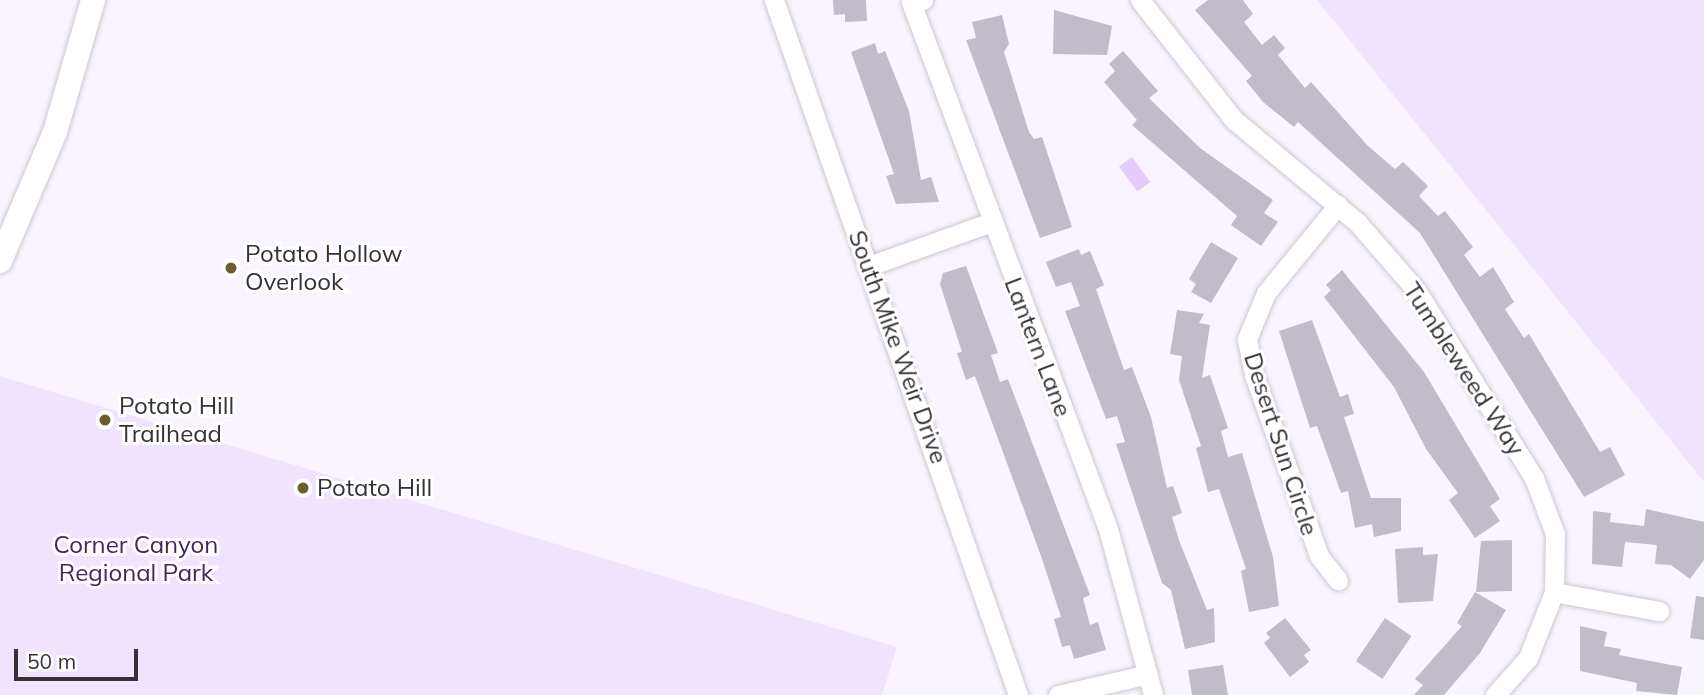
<!DOCTYPE html>
<html>
<head>
<meta charset="utf-8">
<style>
  body { margin:0 }
  #map { position:relative; width:1704px; height:695px; overflow:hidden; background:#f9f4ff; font-family:Mulish,sans-serif }
  div>[style] { position:absolute }
  .green>* { inset:0; background:#f0e3fe }
  .water>* { inset:0; background:#e3ccfc; transform-origin:0 0 }
  .building>* { inset:0; background:#c2bbc8; transform-origin:0 0 }
  .roads { filter:drop-shadow(0 0 2px #cdc6d3) drop-shadow(0 0 2px #cdc6d3) }
  .minor>* { height:19px; margin:-9.5px; padding:0 9.5px; transform-origin:9.5px; border-radius:9.5px; background:#fff }
  .major>* { height:24px; margin:-12px; padding:0 12px; transform-origin:12px; border-radius:12px; background:#fff }
  .dots>* { width:19px; height:19px; translate:-50% -50%; box-sizing:border-box; border:4px solid #fff; border-radius:50% }
  span { translate:-50% -50%; white-space:nowrap; text-align:center; line-height:1.15; -webkit-text-stroke:6px #fff; paint-order:stroke }
  .poi-label { font-size:24px; color:#343237 }
  .left { translate:0 -50%; text-align:left }
  .street-label { font-size:24px; color:#343237 }
  .park-label { font-size:24px; color:#44255e }
  .scale { position:absolute; left:14px; top:649px; width:124px; height:32px; box-sizing:border-box; border:4px solid #343237; border-top:0; padding-left:9px; font-size:21px; line-height:24px; white-space:nowrap; color:#343237; -webkit-text-stroke:5px #fff; paint-order:stroke }
</style>
</head>
<body>
<div id="map">
  <div class="green">
    <div style="clip-path:polygon(1317px 0,1704px 0,1704px 482px,1630px 389px)"></div>
    <div style="clip-path:polygon(0 376px,897px 647px,882px 695px,0 695px)"></div>
  </div>
  <div class="water">
    <div style="left:1132px;top:157px;width:31px;height:16px;rotate:54deg"></div>
  </div>
  <div class="building">
    <div style="clip-path:polygon(833px 0,866px 0,867px 21px,845px 22px,845px 14px,834px 15px)"></div>
    <div style="clip-path:polygon(1208px 0,1243px 0,1253px 14px,1244px 22px,1262px 45px,1274px 35px,1285px 48px,1278px 55px,1305px 88px,1311px 82px,1368px 146px,1395px 169px,1403px 162px,1428px 186px,1419px 196px,1438px 216px,1445px 211px,1473px 247px,1464px 255px,1480px 277px,1493px 267px,1514px 302px,1505px 309px,1524px 338px,1529px 334px,1600px 452px,1610px 447px,1625px 475px,1584px 497px,1420px 233px,1298px 122px,1294px 127px,1263px 102px,1246px 81px,1252px 76px,1195px 10px)"></div>
    <div style="clip-path:polygon(1054px 10px,1112px 26px,1107px 55px,1053px 54px)"></div>
    <div style="clip-path:polygon(1002px 15px,1009px 44px,1004px 52px,1029px 132px,1034px 139px,1042px 137px,1072px 227px,1040px 238px,966px 40px,976px 38px,972px 22px)"></div>
    <div style="clip-path:polygon(875px 43px,878px 54px,885px 51px,909px 111px,921px 180px,931px 177px,939px 202px,896px 204px,886px 176px,894px 174px,851px 52px)"></div>
    <div style="clip-path:polygon(1123px 51px,1158px 91px,1149px 98px,1200px 148px,1273px 200px,1264px 213px,1278px 222px,1261px 246px,1231px 225px,1237px 216px,1132px 125px,1137px 120px,1104px 82px,1115px 71px,1109px 64px)"></div>
    <div style="clip-path:polygon(1211px 242px,1238px 258px,1211px 303px,1191px 292px,1196px 284px,1189px 279px)"></div>
    <div style="clip-path:polygon(1079px 249px,1081px 255px,1090px 251px,1104px 285px,1096px 289px,1124px 370px,1132px 367px,1151px 417px,1167px 488px,1173px 486px,1182px 513px,1172px 517px,1180px 543px,1207px 610px,1214px 608px,1215px 642px,1185px 649px,1171px 590px,1162px 583px,1116px 444px,1125px 442px,1117px 416px,1106px 419px,1065px 311px,1080px 306px,1071px 282px,1056px 287px,1046px 262px)"></div>
    <div style="clip-path:polygon(966px 266px,998px 353px,991px 355px,1000px 382px,1008px 379px,1090px 595px,1083px 598px,1090px 625px,1098px 622px,1106px 650px,1074px 659px,1070px 645px,1062px 647px,1054px 619px,1061px 617px,1041px 556px,975px 376px,966px 380px,957px 353px,962px 352px,940px 284px,943px 273px)"></div>
    <div style="clip-path:polygon(1342px 270px,1424px 372px,1500px 499px,1490px 506px,1500px 521px,1475px 538px,1449px 500px,1458px 493px,1426px 449px,1394px 387px,1324px 297px,1331px 290px,1326px 285px)"></div>
    <div style="clip-path:polygon(1177px 310px,1204px 314px,1199px 323px,1210px 325px,1202px 378px,1210px 375px,1228px 428px,1221px 431px,1228px 457px,1242px 453px,1273px 557px,1279px 606px,1249px 612px,1241px 571px,1246px 569px,1219px 489px,1208px 492px,1196px 448px,1201px 446px,1179px 380px,1182px 356px,1170px 354px)"></div>
    <div style="clip-path:polygon(1312px 320px,1340px 397px,1348px 394px,1354px 414px,1344px 417px,1371px 498px,1401px 498px,1401px 531px,1374px 537px,1372px 524px,1355px 528px,1348px 491px,1341px 493px,1317px 426px,1310px 428px,1279px 331px)"></div>
    <div style="clip-path:polygon(1646px 509px,1704px 522px,1704px 560px,1690px 579px,1671px 565px,1655px 564px,1657px 545px,1625px 542px,1622px 567px,1592px 564px,1593px 511px,1611px 513px,1610px 522px,1644px 526px)"></div>
    <div style="clip-path:polygon(1512px 540px,1512px 591px,1476px 592px,1481px 541px)"></div>
    <div style="clip-path:polygon(1423px 547px,1423px 555px,1438px 554px,1433px 601px,1398px 603px,1395px 549px)"></div>
    <div style="clip-path:polygon(1475px 592px,1506px 610px,1480px 653px,1444px 695px,1414px 695px,1423px 685px,1415px 679px,1462px 626px,1457px 623px)"></div>
    <div style="clip-path:polygon(1696px 596px,1704px 597px,1704px 640px,1690px 638px)"></div>
    <div style="clip-path:polygon(1285px 618px,1311px 650px,1304px 655px,1309px 662px,1290px 677px,1264px 643px,1270px 638px,1266px 633px)"></div>
    <div style="left:1385px;top:618px;width:32px;height:52px;rotate:34deg"></div>
    <div style="clip-path:polygon(1580px 626px,1607px 632px,1604px 646px,1621px 649px,1619px 655px,1682px 667px,1677px 695px,1636px 691px,1637px 683px,1580px 671px)"></div>
    <div style="clip-path:polygon(1223px 665px,1228px 695px,1192px 695px,1188px 670px)"></div>
  </div>
  <div class="roads">
    <div class="minor">
      <div style="left:774px;top:0;width:737px;rotate:70.65deg"></div>
      <div style="left:923px;top:0;width:12px;rotate:171deg"></div>
      <div style="left:911px;top:2px;width:563px;rotate:69.5deg"></div>
      <div style="left:1108px;top:529px;width:172px;rotate:74.8deg"></div>
      <div style="left:1140px;top:0;width:152px;rotate:51.9deg"></div>
      <div style="left:1234px;top:120px;width:160px;rotate:39.7deg"></div>
      <div style="left:1357px;top:222px;width:90px;rotate:49.1deg"></div>
      <div style="left:1416px;top:290px;width:222px;rotate:57.9deg"></div>
      <div style="left:1534px;top:478px;width:60px;rotate:69.4deg"></div>
      <div style="left:1555px;top:534px;width:58px;rotate:91deg"></div>
      <div style="left:1554px;top:592px;width:71px;rotate:111.5deg"></div>
      <div style="left:1528px;top:658px;width:50px;rotate:131.7deg"></div>
      <div style="left:1338px;top:205px;width:114px;rotate:129.3deg"></div>
      <div style="left:1266px;top:293px;width:50px;rotate:112.4deg"></div>
      <div style="left:1247px;top:339px;width:37px;rotate:79deg"></div>
      <div style="left:1254px;top:375px;width:192px;rotate:70.2deg"></div>
      <div style="left:1319px;top:556px;width:31px;rotate:52deg"></div>
      <div style="left:869px;top:266px;width:130px;rotate:-19.8deg"></div>
      <div style="left:1554px;top:592px;width:107px;rotate:10.3deg"></div>
      <div style="left:1058px;top:695px;width:92px;rotate:-13.1deg"></div>
    </div>
    <div class="major">
      <div style="left:0;top:261px;width:140px;rotate:-66.9deg"></div>
      <div style="left:55px;top:132px;width:137px;rotate:-73.9deg"></div>
    </div>
  </div>
  <div class="dots">
    <div style="left:231px;top:268px;background:#6b602c"></div>
    <div style="left:105px;top:420px;background:#6b602c"></div>
    <div style="left:303px;top:488px;background:#6b602c"></div>
  </div>
  <div class="poi-label">
    <span class="left" style="left:245px;top:268px">Potato Hollow<br>Overlook</span>
    <span class="left" style="left:119px;top:420px">Potato Hill<br>Trailhead</span>
    <span class="left" style="left:317px;top:488px">Potato Hill</span>
  </div>
  <div class="street-label">
    <span style="left:898px;top:347px;rotate:70deg">South Mike Weir Drive</span>
    <span style="left:1038px;top:347px;rotate:69deg">Lantern Lane</span>
    <span style="left:1464px;top:369px;rotate:57deg">Tumbleweed Way</span>
    <span style="left:1281px;top:444px;rotate:72deg">Desert Sun Circle</span>
  </div>
  <div class="park-label">
    <span style="left:136px;top:559px">Corner Canyon<br>Regional Park</span>
  </div>
  <div class="scale">50 m</div>
</div>
</body>
</html>
